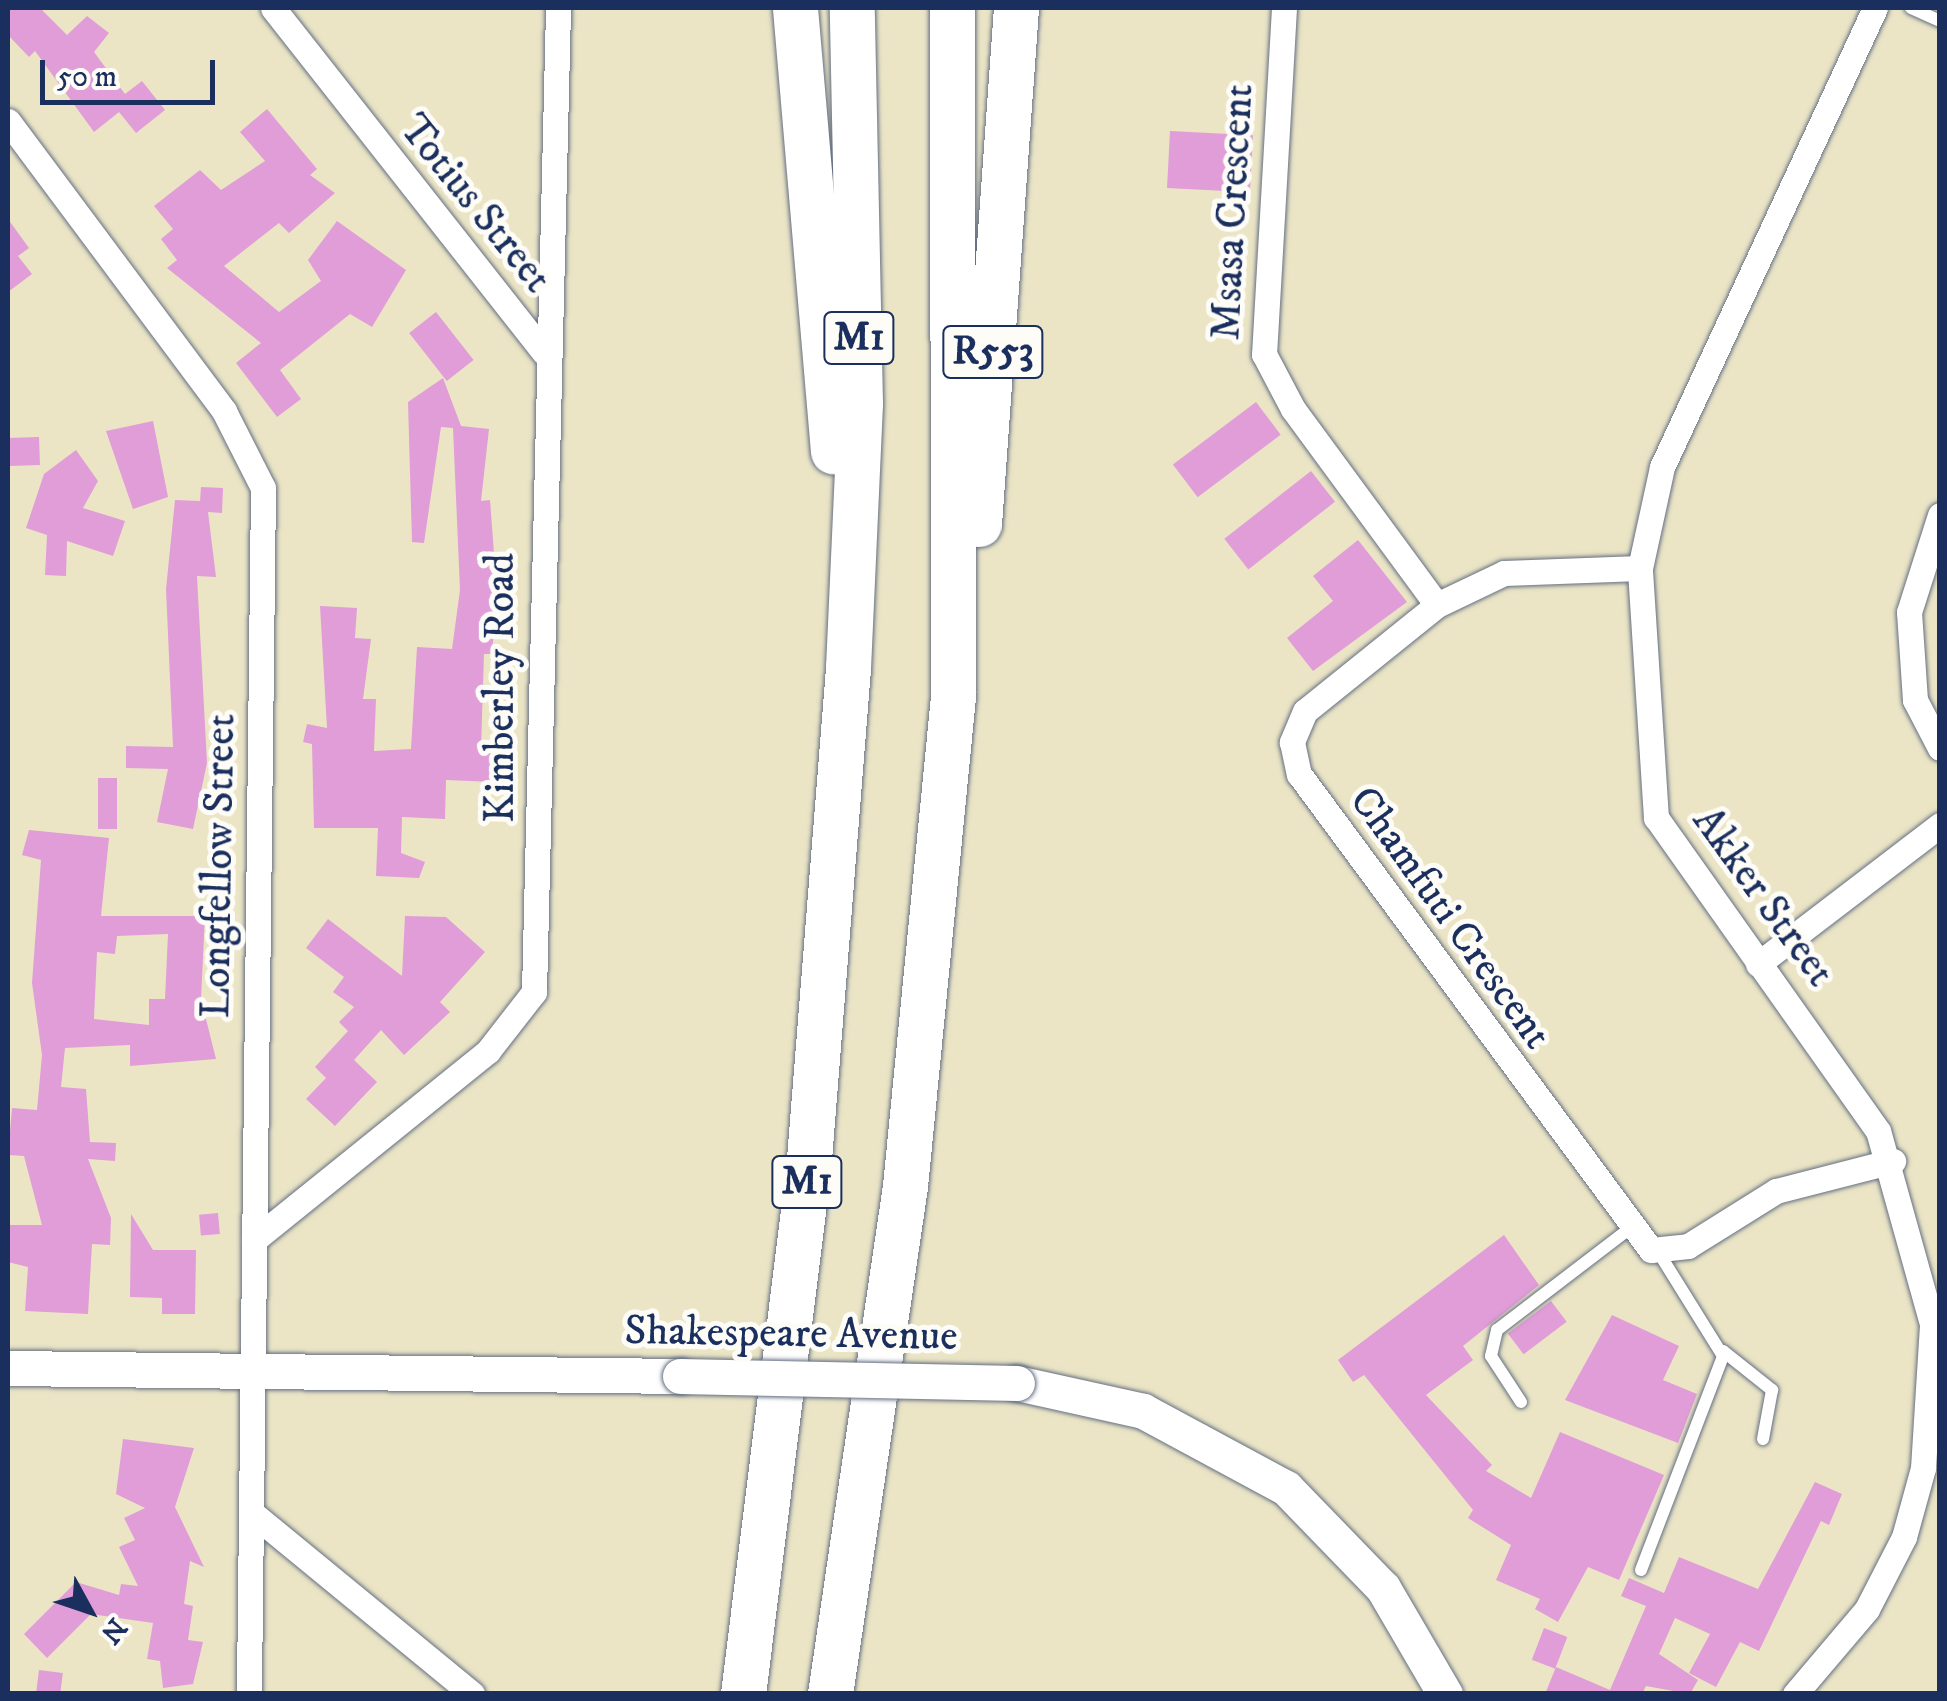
<!DOCTYPE html>
<html>
<head>
<meta charset="utf-8">
<style>
  body { margin:0 }
  #map { position:relative; width:1947px; height:1701px; overflow:hidden; background:#ebe5c6; font-family:"IM FELL DW Pica",serif }
  div>[style] { position:absolute }
  .building>* { inset:0; background:#e09dd8; transform-origin:0 0 }
  .roads { filter:drop-shadow(0 0 2px #646f82) drop-shadow(0 0 2px #646f82) }
  .lane>* { height:12px; margin:-6px; padding:0 6px; transform-origin:6px; border-radius:6px; background:#fff }
  .street>* { height:25px; margin:-12.5px; padding:0 12.5px; transform-origin:12.5px; border-radius:12.5px; background:#fff }
  .secondary>* { height:35px; margin:-17.5px; padding:0 17.5px; transform-origin:17.5px; border-radius:17.5px; background:#fff }
  .highway>* { height:45px; margin:-22.5px; padding:0 22.5px; transform-origin:22.5px; border-radius:22.5px; background:#fff }
  .bridges { filter:drop-shadow(0 0 2px #646f82) drop-shadow(0 0 2px #646f82) }
  .secondary-bridge>* { height:35px; margin:-17.5px; padding:0 17.5px; transform-origin:17.5px; border-radius:17.5px; background:#fff }
  span { translate:-50% -50%; white-space:nowrap; text-align:center; line-height:1.15; -webkit-text-stroke:10px #fdfcf7; paint-order:stroke }
  .shield-label span { padding:2px 8px; background:#fdfcf7; border:2px solid; border-radius:8px; -webkit-text-stroke-width:0 }
  .shield-label { font-size:40px; color:#1b2f5e; font-weight:700 }
  .street-label { font-size:42px; color:#1b2f5e }
  .frame { position:absolute; inset:0; border:10px solid #1b2f5e; pointer-events:none }
  .north { position:absolute; left:40px; top:1561px; width:100px; height:100px; -webkit-text-stroke:8px #fdfcf7; paint-order:stroke; rotate:130deg; font-size:28px; font-weight:700; line-height:40px; text-align:center; color:#1b2f5e }
  .north::after { content:''; display:block; margin:auto; width:35px; height:45px; background:#1b2f5e; clip-path:polygon(50% 0,100% 100%,50% 72%,0 100%) }
  .scale { position:absolute; left:40px; top:60px; width:175px; height:45px; box-sizing:border-box; border:5px solid #1b2f5e; border-top:0; padding-left:12px; font-size:30px; line-height:35px; white-space:nowrap; color:#1b2f5e; -webkit-text-stroke:8px #fdfcf7; paint-order:stroke }
</style>
</head>
<body>
<div id="map">
  <div class="building">
    <div style="clip-path:polygon(8px 8px,40px 8px,67px 35px,87px 16px,109px 33px,94px 52px,125px 94px,142px 81px,165px 110px,136px 133px,119px 112px,94px 132px,35px 51px,29px 57px,8px 35px)"></div>
    <div style="clip-path:polygon(267px 109px,317px 169px,310px 175px,335px 193px,289px 233px,279px 223px,224px 266px,279px 312px,321px 281px,308px 260px,337px 221px,406px 270px,372px 327px,350px 314px,280px 370px,301px 399px,277px 417px,236px 363px,261px 343px,167px 268px,177px 260px,161px 239px,173px 229px,154px 206px,200px 170px,221px 190px,265px 161px,240px 132px)"></div>
    <div style="left:1170px;top:131px;width:83px;height:57px;rotate:3deg"></div>
    <div style="clip-path:polygon(8px 219px,29px 248px,18px 256px,32px 274px,8px 292px)"></div>
    <div style="left:436px;top:312px;width:61px;height:34px;rotate:52deg"></div>
    <div style="clip-path:polygon(443px 378px,461px 426px,489px 429px,481px 501px,490px 500px,497px 593px,492px 654px,484px 654px,481px 749px,495px 749px,494px 782px,446px 780px,445px 819px,402px 817px,401px 853px,425px 862px,419px 878px,376px 876px,378px 828px,314px 828px,312px 744px,303px 742px,307px 724px,327px 728px,320px 606px,357px 608px,355px 638px,371px 639px,363px 699px,376px 699px,374px 751px,411px 749px,417px 647px,452px 649px,460px 590px,453px 428px,441px 427px,424px 543px,412px 542px,408px 402px)"></div>
    <div style="left:1256px;top:402px;width:41px;height:104px;rotate:53deg"></div>
    <div style="clip-path:polygon(153px 421px,168px 497px,133px 509px,106px 431px)"></div>
    <div style="left:39px;top:437px;width:28px;height:31px;rotate:88deg"></div>
    <div style="clip-path:polygon(76px 450px,98px 481px,83px 508px,125px 521px,113px 556px,67px 541px,66px 576px,45px 575px,47px 535px,26px 528px,44px 474px)"></div>
    <div style="left:1311px;top:471px;width:39px;height:110px;rotate:52deg"></div>
    <div style="clip-path:polygon(201px 487px,223px 488px,222px 513px,208px 512px,216px 577px,197px 576px,207px 763px,193px 829px,157px 822px,168px 769px,126px 768px,126px 746px,173px 747px,166px 589px,175px 500px,200px 501px)"></div>
    <div style="clip-path:polygon(1358px 540px,1407px 602px,1313px 671px,1287px 638px,1333px 601px,1313px 576px)"></div>
    <div style="left:98px;top:778px;width:19px;height:51px"></div>
    <div style="clip-path:polygon(evenodd,29px 830px,109px 838px,101px 916px,205px 916px,201px 999px,216px 1059px,130px 1066px,130px 1045px,65px 1048px,61px 1087px,86px 1089px,90px 1142px,116px 1143px,115px 1161px,88px 1159px,111px 1218px,110px 1245px,92px 1244px,88px 1314px,25px 1311px,28px 1267px,8px 1262px,9px 1225px,42px 1225px,24px 1156px,8px 1155px,12px 1108px,37px 1110px,42px 1055px,32px 983px,41px 860px,22px 855px,29px 830px,168px 934px,165px 999px,149px 999px,149px 1025px,94px 1019px,97px 952px,115px 954px,117px 936px,168px 934px)"></div>
    <div style="clip-path:polygon(405px 916px,446px 917px,485px 952px,440px 1002px,450px 1012px,404px 1055px,381px 1030px,354px 1060px,377px 1082px,335px 1126px,306px 1099px,326px 1078px,315px 1067px,348px 1031px,339px 1022px,354px 1007px,333px 992px,344px 977px,306px 948px,328px 919px,402px 976px)"></div>
    <div style="left:218px;top:1213px;width:21px;height:19px;rotate:85deg"></div>
    <div style="clip-path:polygon(131px 1214px,153px 1250px,196px 1250px,195px 1314px,162px 1314px,162px 1298px,130px 1297px)"></div>
    <div style="clip-path:polygon(1504px 1235px,1539px 1285px,1463px 1346px,1473px 1360px,1426px 1395px,1492px 1465px,1486px 1471px,1531px 1498px,1560px 1432px,1664px 1475px,1619px 1580px,1588px 1567px,1558px 1622px,1535px 1609px,1540px 1599px,1496px 1580px,1511px 1545px,1468px 1518px,1473px 1510px,1364px 1375px,1353px 1382px,1338px 1360px)"></div>
    <div style="left:1551px;top:1301px;width:26px;height:54px;rotate:53deg"></div>
    <div style="clip-path:polygon(1612px 1315px,1679px 1346px,1663px 1380px,1697px 1394px,1678px 1443px,1565px 1400px)"></div>
    <div style="clip-path:polygon(123px 1439px,194px 1448px,175px 1507px,204px 1567px,190px 1561px,184px 1604px,193px 1606px,188px 1640px,203px 1642px,193px 1684px,163px 1688px,160px 1661px,147px 1659px,153px 1623px,91px 1614px,47px 1658px,24px 1634px,76px 1582px,119px 1595px,121px 1584px,138px 1586px,119px 1547px,135px 1540px,124px 1518px,145px 1508px,116px 1494px)"></div>
    <div style="clip-path:polygon(1815px 1482px,1842px 1494px,1829px 1525px,1821px 1521px,1759px 1651px,1740px 1642px,1716px 1687px,1689px 1673px,1710px 1634px,1675px 1618px,1659px 1654px,1698px 1680px,1690px 1694px,1646px 1686px,1642px 1694px,1545px 1694px,1556px 1667px,1610px 1690px,1646px 1606px,1621px 1596px,1629px 1578px,1664px 1593px,1679px 1557px,1758px 1589px)"></div>
    <div style="left:1544px;top:1628px;width:25px;height:34px;rotate:21deg"></div>
    <div style="left:39px;top:1670px;width:24px;height:24px;rotate:7deg"></div>
  </div>
  <div class="roads">
    <div class="lane">
      <div style="left:1911px;top:8px;width:32px;rotate:24deg"></div>
      <div style="left:1723px;top:1351px;width:63px;rotate:38.5deg"></div>
      <div style="left:1772px;top:1390px;width:50px;rotate:100.4deg"></div>
      <div style="left:1521px;top:1402px;width:55px;rotate:-123.1deg"></div>
      <div style="left:1491px;top:1356px;width:27px;rotate:-77deg"></div>
      <div style="left:1497px;top:1330px;width:165px;rotate:-37.4deg"></div>
      <div style="left:1641px;top:1570px;width:229px;rotate:-69deg"></div>
      <div style="left:1723px;top:1356px;width:121px;rotate:-121.9deg"></div>
    </div>
    <div class="street">
      <div style="left:273px;top:8px;width:438px;rotate:51.8deg"></div>
      <div style="left:1284px;top:8px;width:347px;rotate:93.3deg"></div>
      <div style="left:1264px;top:354px;width:62px;rotate:62.2deg"></div>
      <div style="left:1293px;top:409px;width:243px;rotate:53.7deg"></div>
      <div style="left:8px;top:121px;width:362px;rotate:53.3deg"></div>
      <div style="left:224px;top:411px;width:86px;rotate:63.1deg"></div>
      <div style="left:263px;top:488px;width:1206px;rotate:90.67deg"></div>
      <div style="left:1940px;top:515px;width:102px;rotate:107.7deg"></div>
      <div style="left:1909px;top:612px;width:88px;rotate:86.1deg"></div>
      <div style="left:1915px;top:700px;width:54px;rotate:62.5deg"></div>
      <div style="left:1640px;top:568px;width:136px;rotate:177.9deg"></div>
      <div style="left:1504px;top:573px;width:74px;rotate:154.5deg"></div>
      <div style="left:1437px;top:605px;width:169px;rotate:141.2deg"></div>
      <div style="left:1305px;top:711px;width:34px;rotate:113deg"></div>
      <div style="left:1292px;top:742px;width:33px;rotate:78deg"></div>
      <div style="left:1299px;top:774px;width:592px;rotate:53.52deg"></div>
      <div style="left:1651px;top:1250px;width:37px;rotate:-6deg"></div>
      <div style="left:1688px;top:1246px;width:104px;rotate:-32deg"></div>
      <div style="left:1776px;top:1191px;width:121px;rotate:-14.4deg"></div>
      <div style="left:1758px;top:964px;width:229px;rotate:-37.4deg"></div>
      <div style="left:254px;top:1240px;width:301px;rotate:-38.9deg"></div>
      <div style="left:488px;top:1051px;width:75px;rotate:-52.1deg"></div>
      <div style="left:534px;top:992px;width:984px;rotate:-88.6deg"></div>
      <div style="left:252px;top:1513px;width:285px;rotate:39.4deg"></div>
      <div style="left:1795px;top:1694px;width:111px;rotate:-49.7deg"></div>
      <div style="left:1867px;top:1609px;width:81px;rotate:-62.8deg"></div>
      <div style="left:1904px;top:1537px;width:72px;rotate:-74.6deg"></div>
      <div style="left:1923px;top:1468px;width:144px;rotate:-86.4deg"></div>
      <div style="left:1932px;top:1324px;width:200px;rotate:-105.6deg"></div>
      <div style="left:1878px;top:1131px;width:384px;rotate:-125.3deg"></div>
      <div style="left:1656px;top:818px;width:251px;rotate:-93.7deg"></div>
      <div style="left:1640px;top:568px;width:103px;rotate:-77.7deg"></div>
      <div style="left:1662px;top:467px;width:506px;rotate:-65.11deg"></div>
    </div>
    <div class="secondary">
      <div style="left:8px;top:1368px;width:672px;rotate:0.68deg"></div>
      <div style="left:1017px;top:1383px;width:129px;rotate:12.5deg"></div>
      <div style="left:1143px;top:1411px;width:162px;rotate:28.3deg"></div>
      <div style="left:1286px;top:1488px;width:139px;rotate:45.9deg"></div>
      <div style="left:1383px;top:1588px;width:123px;rotate:59.7deg"></div>
    </div>
    <div class="highway">
      <div style="left:795px;top:8px;width:445px;rotate:85.1deg"></div>
      <div style="left:979px;top:524px;width:517px;rotate:-85.9deg"></div>
      <div style="left:743px;top:1694px;width:527px;rotate:-82.92deg"></div>
      <div style="left:808px;top:1171px;width:505px;rotate:-85.45deg"></div>
      <div style="left:848px;top:668px;width:265px;rotate:-87.4deg"></div>
      <div style="left:860px;top:403px;width:395px;rotate:-91.2deg"></div>
      <div style="left:830px;top:1694px;width:514px;rotate:-81.6deg"></div>
      <div style="left:905px;top:1186px;width:493px;rotate:-84.4deg"></div>
      <div style="left:953px;top:695px;width:687px;rotate:-90.08deg"></div>
    </div>
  </div>
  <div class="bridges">
    <div class="secondary-bridge">
      <div style="left:680px;top:1376px;width:337px;rotate:1.2deg"></div>
    </div>
  </div>
  <div class="shield-label">
    <span style="left:859px;top:338px">M1</span>
    <span style="left:993px;top:352px">R553</span>
    <span style="left:807px;top:1182px">M1</span>
  </div>
  <div class="street-label">
    <span style="left:475px;top:204px;rotate:51deg">Totius Street</span>
    <span style="left:1233px;top:212px;rotate:-87deg">Msasa Crescent</span>
    <span style="left:501px;top:688px;rotate:-90deg">Kimberley Road</span>
    <span style="left:219px;top:866px;rotate:-89deg">Longfellow Street</span>
    <span style="left:1763px;top:897px;rotate:54deg">Akker Street</span>
    <span style="left:1450px;top:918px;rotate:54deg">Chamfuti Crescent</span>
    <span style="left:791px;top:1334px;rotate:1deg">Shakespeare Avenue</span>
  </div>
  <div class="frame"></div>
  <div class="north">N</div>
  <div class="scale">50 m</div>
</div>
</body>
</html>
